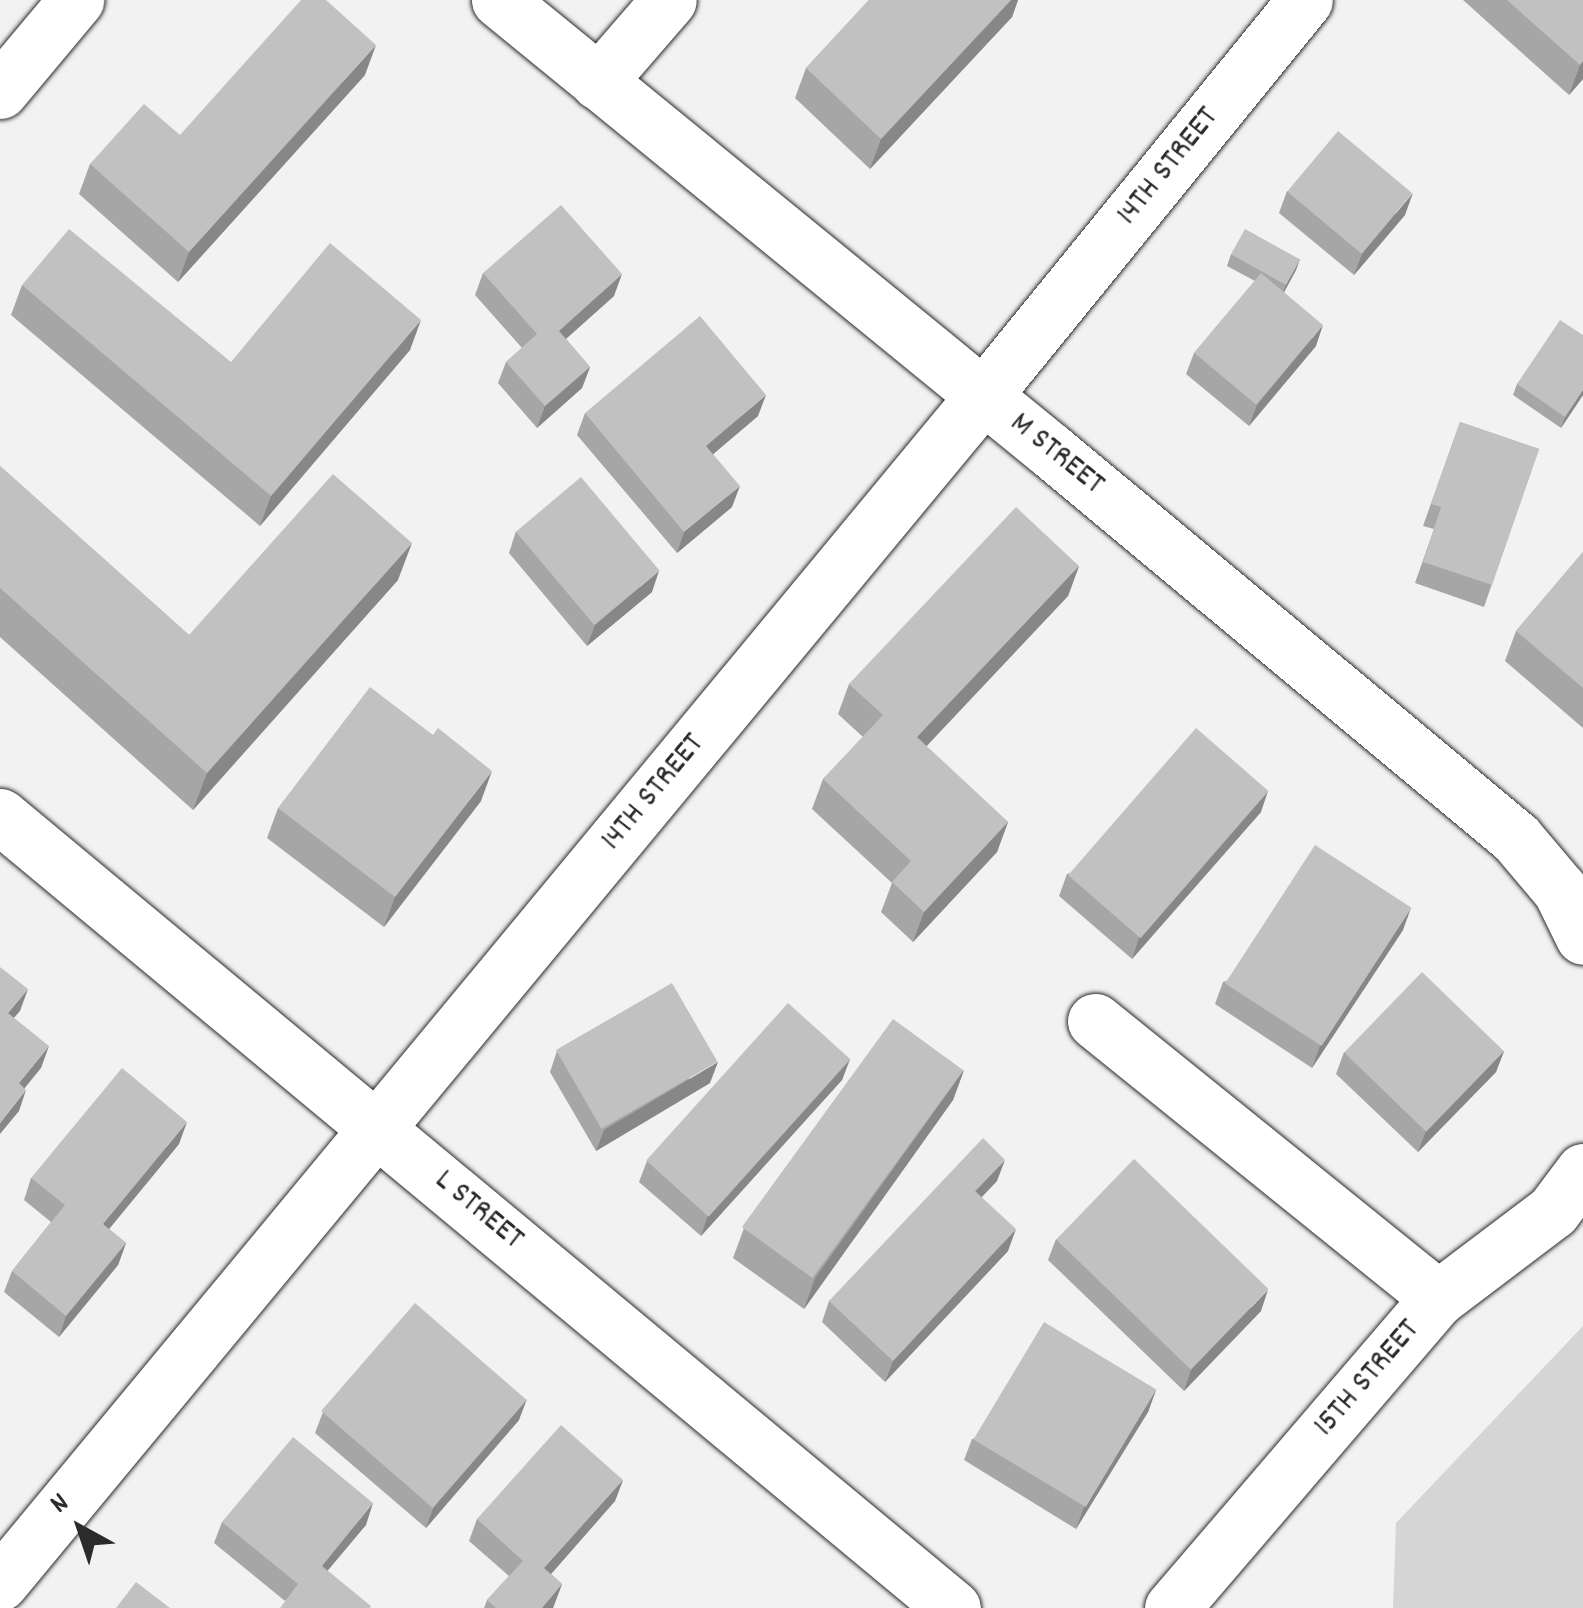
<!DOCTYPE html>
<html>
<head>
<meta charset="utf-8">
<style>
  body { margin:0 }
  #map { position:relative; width:1583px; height:1608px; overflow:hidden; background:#f2f2f2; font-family:Dekko,sans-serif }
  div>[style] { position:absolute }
  .green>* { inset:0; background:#d5d5d5 }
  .roads { filter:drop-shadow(0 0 2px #2b2b2b) drop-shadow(0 0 2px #2b2b2b) }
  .minor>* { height:55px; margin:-27.5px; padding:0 27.5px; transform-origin:27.5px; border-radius:27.5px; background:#fff }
  .wall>* { inset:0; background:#a6a6a6 }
  .shaded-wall>* { inset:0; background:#878787 }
  .building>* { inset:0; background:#c1c1c1; transform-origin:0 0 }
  span { translate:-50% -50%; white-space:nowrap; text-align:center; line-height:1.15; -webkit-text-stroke:8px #fff; paint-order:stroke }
  .street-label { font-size:32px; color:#2b2b2b }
  .north { position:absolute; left:30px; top:1478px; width:100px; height:100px; -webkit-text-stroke:8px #fff; paint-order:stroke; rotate:320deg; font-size:28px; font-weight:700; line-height:40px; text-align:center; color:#2b2b2b }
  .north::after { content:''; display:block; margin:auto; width:35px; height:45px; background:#2b2b2b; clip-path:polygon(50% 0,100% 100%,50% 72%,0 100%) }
</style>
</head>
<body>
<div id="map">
  <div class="green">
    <div style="clip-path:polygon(1583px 1326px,1583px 1608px,1393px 1608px,1396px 1523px)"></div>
  </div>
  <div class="roads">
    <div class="minor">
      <div style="left:499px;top:0;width:711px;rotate:39.24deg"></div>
      <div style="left:1050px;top:450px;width:606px;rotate:39.78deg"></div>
      <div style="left:1516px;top:838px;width:68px;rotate:49.8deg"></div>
      <div style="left:1560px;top:890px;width:52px;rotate:63.9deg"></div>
      <div style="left:598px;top:82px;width:108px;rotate:-49.1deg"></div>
      <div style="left:0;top:91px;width:119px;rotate:-50.1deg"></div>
      <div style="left:0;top:816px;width:1239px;rotate:39.73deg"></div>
      <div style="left:1095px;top:1021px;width:441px;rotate:38.9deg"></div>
      <div style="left:0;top:1583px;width:1541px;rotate:-50.37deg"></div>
      <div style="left:983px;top:396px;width:510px;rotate:-50.88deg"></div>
      <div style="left:1172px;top:1608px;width:408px;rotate:-49.4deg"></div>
      <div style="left:1438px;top:1298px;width:144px;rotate:-37.1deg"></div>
      <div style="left:1553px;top:1211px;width:50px;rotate:-53.1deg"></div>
    </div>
  </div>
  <div class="wall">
    <div style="clip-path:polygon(869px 0,1018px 0,1012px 17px,870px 169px,795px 98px,806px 68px)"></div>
    <div style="clip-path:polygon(1463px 0,1583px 0,1583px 79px,1569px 95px)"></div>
    <div style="clip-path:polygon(365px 75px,178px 282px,79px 194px,90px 164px)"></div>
    <div style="clip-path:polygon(1287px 191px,1405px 215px,1354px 275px,1279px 213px)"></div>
    <div style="clip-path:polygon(1231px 254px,1300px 259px,1296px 270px,1284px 292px,1316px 346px,1249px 426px,1186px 374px,1194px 353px,1255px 281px,1227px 266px)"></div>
    <div style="clip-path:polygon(483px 273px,614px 296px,566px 339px,590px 367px,582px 388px,537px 428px,498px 383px,506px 362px,522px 348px,475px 295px)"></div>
    <div style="clip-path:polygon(22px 285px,231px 362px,410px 350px,260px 526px,11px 315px)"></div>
    <div style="clip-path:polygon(1583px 335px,1583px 395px,1561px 428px,1513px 395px,1517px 384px)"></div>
    <div style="clip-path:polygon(585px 413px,758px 416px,713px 454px,732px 507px,677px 553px,577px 435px)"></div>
    <div style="clip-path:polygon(1460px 422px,1539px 449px,1484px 607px,1415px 583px,1434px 529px,1423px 526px)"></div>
    <div style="clip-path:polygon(0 466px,189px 635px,398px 580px,193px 810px,0 637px)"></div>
    <div style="clip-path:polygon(516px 531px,652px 592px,587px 646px,509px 553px)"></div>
    <div style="clip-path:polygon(1583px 552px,1583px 728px,1505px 661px,1516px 631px)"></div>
    <div style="clip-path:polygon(1079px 566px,1068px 596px,926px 746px,1008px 822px,997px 852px,913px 942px,881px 912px,892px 883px,812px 809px,823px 779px,863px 737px,838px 714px,849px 684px)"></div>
    <div style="clip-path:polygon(481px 801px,384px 927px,267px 838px,278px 808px)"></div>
    <div style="clip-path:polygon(1261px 812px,1132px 959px,1059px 896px,1067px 874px)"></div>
    <div style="clip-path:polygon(1403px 930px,1312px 1068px,1215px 1004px,1223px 982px)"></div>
    <div style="clip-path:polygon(557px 1051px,710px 1083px,596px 1151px,550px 1072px)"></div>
    <div style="clip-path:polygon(1504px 1051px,1496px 1072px,1418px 1152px,1336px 1074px,1344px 1052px)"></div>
    <div style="clip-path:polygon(850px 1059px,842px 1080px,701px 1236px,639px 1182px,647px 1161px)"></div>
    <div style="clip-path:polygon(964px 1070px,953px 1100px,804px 1309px,733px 1258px,744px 1228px)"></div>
    <div style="clip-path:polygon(179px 1144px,109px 1229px,126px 1243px,118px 1265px,59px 1337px,4px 1292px,12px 1271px,51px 1222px,24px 1200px,31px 1178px)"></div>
    <div style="clip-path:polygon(997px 1181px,982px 1197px,1008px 1251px,885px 1382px,822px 1322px,829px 1301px)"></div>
    <div style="clip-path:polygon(1056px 1239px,1261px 1311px,1184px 1391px,1048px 1260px)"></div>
    <div style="clip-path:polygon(1156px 1390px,1148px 1412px,1076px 1529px,964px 1460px,972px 1439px)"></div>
    <div style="clip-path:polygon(323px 1412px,519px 1420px,426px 1528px,315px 1433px)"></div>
    <div style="clip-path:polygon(623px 1480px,615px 1501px,551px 1574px,562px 1584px,553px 1608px,484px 1608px,487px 1600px,509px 1576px,469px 1541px,477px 1519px)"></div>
    <div style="clip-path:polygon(222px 1522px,366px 1525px,285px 1601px,214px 1543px)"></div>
  </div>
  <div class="shaded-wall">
    <div style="clip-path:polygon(1011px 0,1018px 0,1012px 17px,870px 169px,881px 139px)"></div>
    <div style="clip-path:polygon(376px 45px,365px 75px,178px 282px,189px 252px)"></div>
    <div style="clip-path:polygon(1583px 61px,1583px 79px,1569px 95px,1580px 65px)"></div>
    <div style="clip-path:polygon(1413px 193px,1405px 215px,1354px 275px,1362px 254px)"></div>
    <div style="clip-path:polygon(1300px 259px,1296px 270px,1282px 296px,1286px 284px)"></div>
    <div style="clip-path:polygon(622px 274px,614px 296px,551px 352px,559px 331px)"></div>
    <div style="clip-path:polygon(421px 320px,410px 350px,260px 526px,271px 496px)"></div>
    <div style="clip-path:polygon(1323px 325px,1316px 346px,1249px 426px,1257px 405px)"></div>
    <div style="clip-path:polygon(590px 367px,582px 388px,537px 428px,545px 406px)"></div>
    <div style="clip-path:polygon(1583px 390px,1583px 395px,1561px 428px,1565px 417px)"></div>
    <div style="clip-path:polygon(766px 395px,758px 416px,698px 467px,706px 446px)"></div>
    <div style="clip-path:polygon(740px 486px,732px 507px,677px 553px,684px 532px)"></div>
    <div style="clip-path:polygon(412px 543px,398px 580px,193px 810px,207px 773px)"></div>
    <div style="clip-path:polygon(1079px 566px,1068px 596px,906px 768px,917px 737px)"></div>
    <div style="clip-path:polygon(659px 571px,652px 592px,587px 646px,595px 625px)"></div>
    <div style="clip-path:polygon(492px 771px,481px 801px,384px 927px,395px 897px)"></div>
    <div style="clip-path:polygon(1268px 791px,1261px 812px,1132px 959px,1139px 938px)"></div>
    <div style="clip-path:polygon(1008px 822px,997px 852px,913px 942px,924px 912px)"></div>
    <div style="clip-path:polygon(1411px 908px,1403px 930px,1312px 1068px,1320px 1046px)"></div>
    <div style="clip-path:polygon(28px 989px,20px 1011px,0 1034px,8px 1013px)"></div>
    <div style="clip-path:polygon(49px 1046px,41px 1068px,11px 1105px,19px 1083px)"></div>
    <div style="clip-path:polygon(1504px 1051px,1496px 1072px,1418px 1152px,1426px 1131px)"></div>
    <div style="clip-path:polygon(850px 1059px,842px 1080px,701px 1236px,708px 1215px)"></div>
    <div style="clip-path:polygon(718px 1062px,710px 1083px,596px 1151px,604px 1130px)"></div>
    <div style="clip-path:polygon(964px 1070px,953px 1100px,804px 1309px,815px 1278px)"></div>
    <div style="clip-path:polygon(26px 1090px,19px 1111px,0 1134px,0 1123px)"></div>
    <div style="clip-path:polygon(187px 1122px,179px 1144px,95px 1246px,103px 1224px)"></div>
    <div style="clip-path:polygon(1005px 1160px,997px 1181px,967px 1212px,975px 1191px)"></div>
    <div style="clip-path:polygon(1016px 1229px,1008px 1251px,885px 1382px,893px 1361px)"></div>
    <div style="clip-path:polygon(126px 1243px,118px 1265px,59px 1337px,66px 1316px)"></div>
    <div style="clip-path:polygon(1268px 1290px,1261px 1311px,1184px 1391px,1191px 1370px)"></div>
    <div style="clip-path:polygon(1156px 1390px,1148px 1412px,1076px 1529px,1084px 1507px)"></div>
    <div style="clip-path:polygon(527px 1399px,519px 1420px,426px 1528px,434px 1506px)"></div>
    <div style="clip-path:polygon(623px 1480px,615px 1501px,537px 1590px,544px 1568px)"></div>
    <div style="clip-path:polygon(373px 1503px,366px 1525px,314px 1587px,322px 1566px)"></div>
    <div style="clip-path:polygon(562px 1584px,553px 1608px,542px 1608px)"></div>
  </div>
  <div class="building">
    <div style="clip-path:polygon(301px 0,326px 0,376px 45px,189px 252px,90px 164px,144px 104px,180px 135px)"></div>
    <div style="clip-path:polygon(869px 0,1011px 0,881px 139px,806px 68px)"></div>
    <div style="clip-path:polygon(1507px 0,1583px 0,1583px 61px,1580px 65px)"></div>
    <div style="left:1338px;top:131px;width:97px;height:79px;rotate:40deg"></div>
    <div style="clip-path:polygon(561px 205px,622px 274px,559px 331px,590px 367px,545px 406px,506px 362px,537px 334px,483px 273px)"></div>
    <div style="clip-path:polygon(69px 229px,231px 362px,330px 243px,421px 320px,271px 496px,22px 285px)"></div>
    <div style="left:1245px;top:229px;width:63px;height:29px;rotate:29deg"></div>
    <div style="left:1261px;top:273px;width:81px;height:104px;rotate:40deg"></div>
    <div style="clip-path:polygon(700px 316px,766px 395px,706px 446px,740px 486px,684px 532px,585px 413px)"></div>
    <div style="clip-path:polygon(1560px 320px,1583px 335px,1583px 390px,1565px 417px,1517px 384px)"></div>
    <div style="clip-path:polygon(1460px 422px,1539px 449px,1492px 585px,1423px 562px,1441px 507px,1431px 504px)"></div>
    <div style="clip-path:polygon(0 466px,189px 635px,333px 474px,412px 543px,207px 773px,0 588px)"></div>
    <div style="left:581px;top:477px;width:122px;height:85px;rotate:50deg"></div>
    <div style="clip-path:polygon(1016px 507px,1079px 566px,917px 737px,1008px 822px,924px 912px,892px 882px,911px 861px,823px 779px,883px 715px,849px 684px)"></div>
    <div style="clip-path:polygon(1583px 552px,1583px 688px,1516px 631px)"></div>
    <div style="clip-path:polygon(370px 687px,433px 735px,438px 728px,492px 771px,395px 897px,278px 808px)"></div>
    <div style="left:1196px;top:728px;width:96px;height:195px;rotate:41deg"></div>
    <div style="left:1315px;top:845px;width:115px;height:165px;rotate:33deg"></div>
    <div style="clip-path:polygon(0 967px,28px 989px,8px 1013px,49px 1046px,19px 1083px,26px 1090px,0 1123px)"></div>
    <div style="left:1422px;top:972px;width:114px;height:112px;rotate:44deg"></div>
    <div style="left:672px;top:983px;width:91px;height:134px;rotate:60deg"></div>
    <div style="left:788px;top:1003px;width:84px;height:212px;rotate:42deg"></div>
    <div style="left:893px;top:1019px;width:87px;height:257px;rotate:36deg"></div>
    <div style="clip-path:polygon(122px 1068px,187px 1122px,103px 1224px,126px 1243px,66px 1316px,12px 1271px,65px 1205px,31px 1178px)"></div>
    <div style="clip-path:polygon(983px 1138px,1005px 1160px,975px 1191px,1016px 1229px,893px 1361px,829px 1301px)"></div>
    <div style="left:1134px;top:1159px;width:187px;height:112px;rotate:44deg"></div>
    <div style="left:415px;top:1303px;width:148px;height:143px;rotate:41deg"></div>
    <div style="left:1044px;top:1322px;width:131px;height:137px;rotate:31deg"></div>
    <div style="clip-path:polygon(561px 1425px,623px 1480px,544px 1568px,562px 1584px,542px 1608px,496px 1608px,487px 1600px,523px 1561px,477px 1519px)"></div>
    <div style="clip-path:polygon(293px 1437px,373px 1503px,322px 1566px,371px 1606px,370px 1608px,280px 1608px,298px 1584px,222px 1522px)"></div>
    <div style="clip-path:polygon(136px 1582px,170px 1608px,116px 1608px)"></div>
  </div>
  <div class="street-label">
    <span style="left:1169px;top:167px;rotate:-51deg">14TH STREET</span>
    <span style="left:1056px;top:455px;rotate:39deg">M STREET</span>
    <span style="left:654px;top:793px;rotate:-50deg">14TH STREET</span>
    <span style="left:478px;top:1211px;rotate:40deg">L STREET</span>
    <span style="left:1368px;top:1379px;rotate:-49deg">15TH STREET</span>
  </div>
  <div class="north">N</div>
</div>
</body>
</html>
